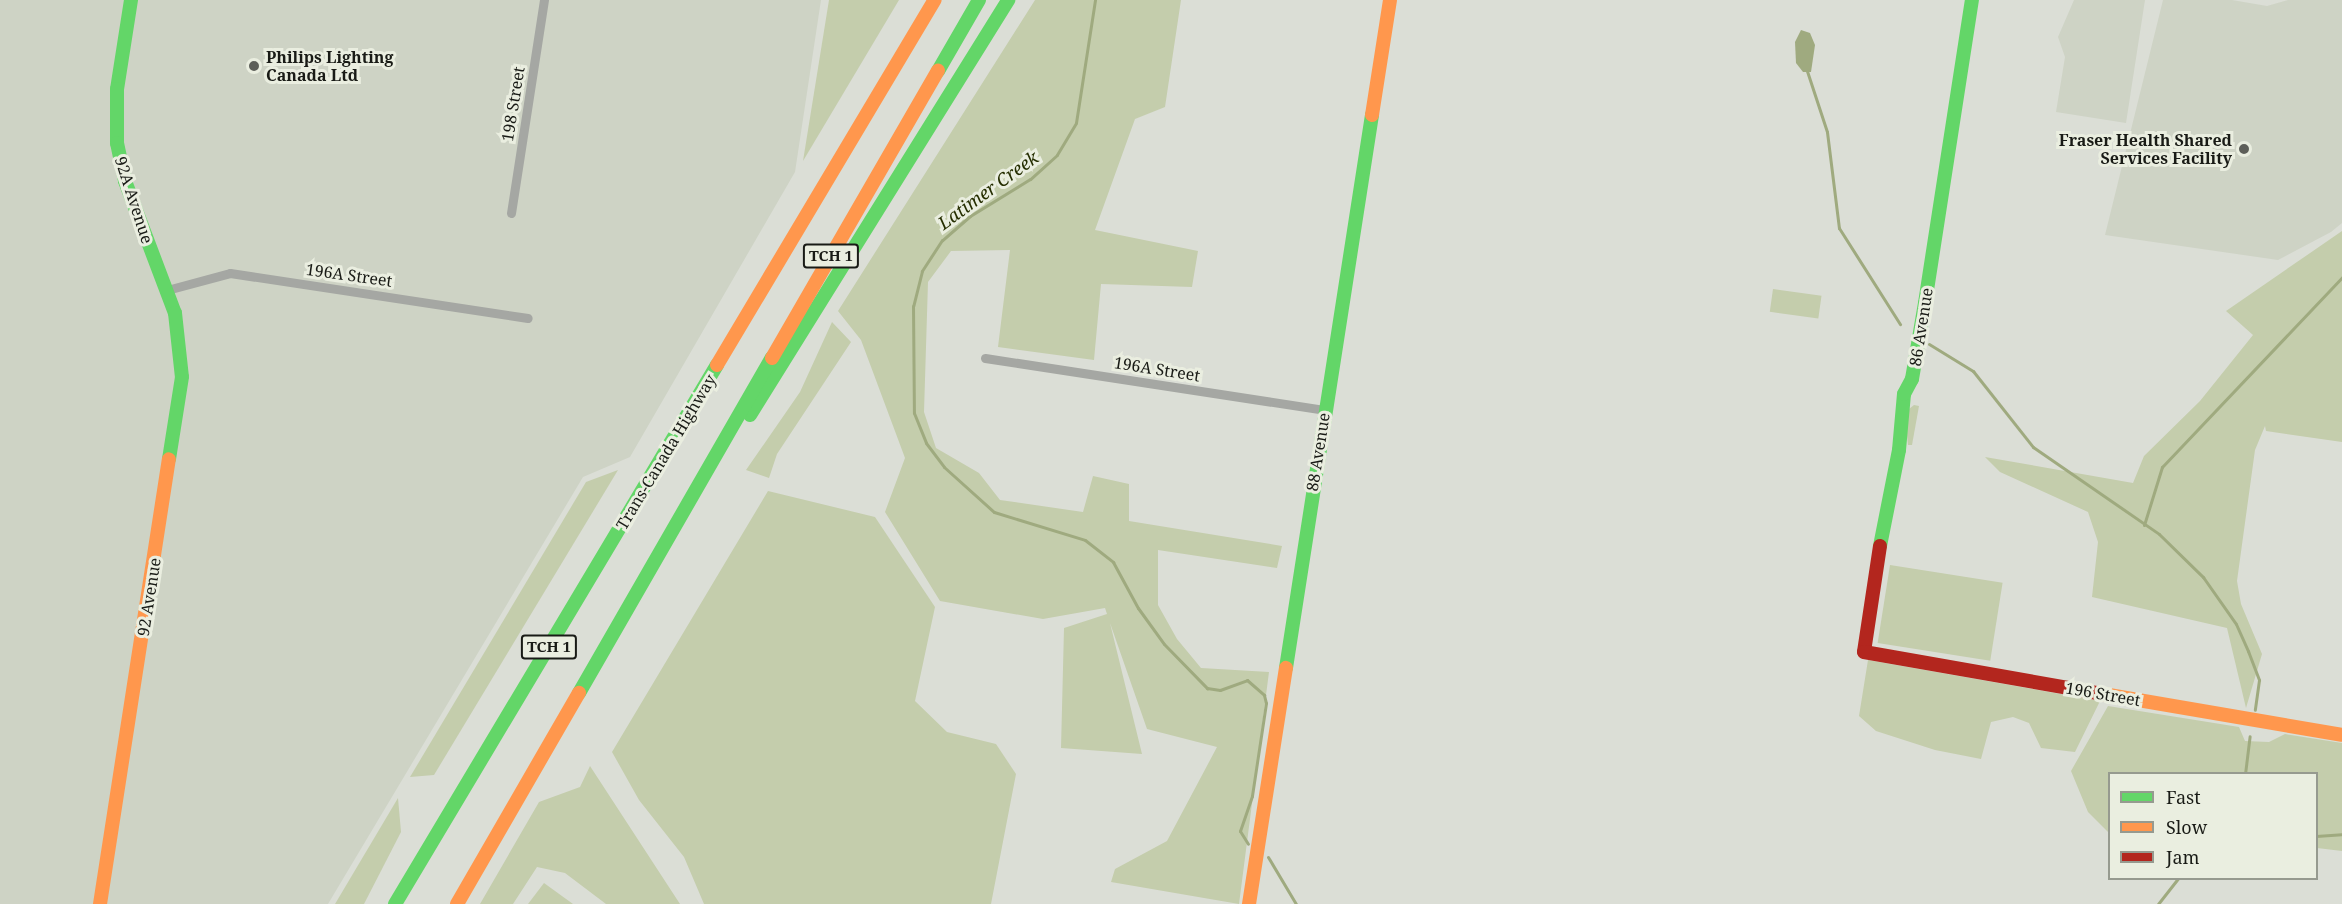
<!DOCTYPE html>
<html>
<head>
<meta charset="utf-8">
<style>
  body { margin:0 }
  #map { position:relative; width:2342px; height:904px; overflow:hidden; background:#dbded6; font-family:"Noto Serif",serif }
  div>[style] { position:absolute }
  .built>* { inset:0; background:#ced3c5 }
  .green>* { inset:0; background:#c4cdac; transform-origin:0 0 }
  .water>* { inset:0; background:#9faa7f }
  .stream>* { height:3px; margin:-1.5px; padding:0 1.5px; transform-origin:1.5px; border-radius:1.5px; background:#9faa7f }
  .street>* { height:9px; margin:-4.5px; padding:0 4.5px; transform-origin:4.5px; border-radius:4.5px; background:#a5a7a3 }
  .fast>* { height:14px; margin:-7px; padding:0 7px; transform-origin:7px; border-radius:7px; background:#63d668 }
  .slow>* { height:14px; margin:-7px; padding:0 7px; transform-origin:7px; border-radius:7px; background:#ff974d }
  .jam>* { height:14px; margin:-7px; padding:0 7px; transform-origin:7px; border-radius:7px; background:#b3261e }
  .dots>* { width:16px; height:16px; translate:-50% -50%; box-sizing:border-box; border:3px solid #eaeee0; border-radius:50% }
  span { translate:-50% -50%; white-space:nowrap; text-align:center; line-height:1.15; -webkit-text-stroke:6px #eaeee0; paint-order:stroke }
  .shield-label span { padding:2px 4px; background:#eaeee0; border:2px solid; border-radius:4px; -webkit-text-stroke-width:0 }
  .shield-label { font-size:15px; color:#191b16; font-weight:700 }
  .poi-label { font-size:16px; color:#191b16; font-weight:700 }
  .left { translate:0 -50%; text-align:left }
  .right { translate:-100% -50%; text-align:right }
  .street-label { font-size:16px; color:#191b16 }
  .water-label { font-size:18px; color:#252e00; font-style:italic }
  .legend { position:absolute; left:2108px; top:772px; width:210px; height:108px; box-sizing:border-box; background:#eaeee0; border:2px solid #969a8f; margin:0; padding:8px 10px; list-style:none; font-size:18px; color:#191b16 }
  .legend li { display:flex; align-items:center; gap:12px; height:30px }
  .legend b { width:30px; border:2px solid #969a8f }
</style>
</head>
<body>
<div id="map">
  <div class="built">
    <div style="clip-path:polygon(0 0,821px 0,795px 172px,630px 457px,583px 477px,328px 904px,0 904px)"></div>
    <div style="clip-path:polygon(2074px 0,2145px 0,2126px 123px,2056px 112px,2065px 57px,2058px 37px)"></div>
    <div style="clip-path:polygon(2163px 0,2232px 0,2267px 6px,2288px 0,2342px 0,2342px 223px,2331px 232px,2278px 260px,2105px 235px)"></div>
  </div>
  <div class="green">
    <div style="clip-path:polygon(829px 0,899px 0,803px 161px)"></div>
    <div style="clip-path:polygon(1035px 0,1181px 0,1165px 107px,1135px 119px,1095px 230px,1198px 251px,1192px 287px,1101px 284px,1094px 360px,998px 347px,1010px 250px,951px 251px,928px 282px,924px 412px,936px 448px,979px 473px,1000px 500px,1083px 512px,1093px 476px,1129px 484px,1129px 521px,1282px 546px,1277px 568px,1158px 550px,1158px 605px,1177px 639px,1201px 668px,1269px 672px,1239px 904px,1111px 882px,1115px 869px,1167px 841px,1217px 747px,1147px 729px,1110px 623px,1142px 754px,1061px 748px,1064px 628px,1107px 614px,1105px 608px,1043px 619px,940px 601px,885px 512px,905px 458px,861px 340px,838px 311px)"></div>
    <div style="clip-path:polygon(2342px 231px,2342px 442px,2266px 431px,2265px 426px,2255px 450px,2237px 581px,2241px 604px,2262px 654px,2246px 708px,2227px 628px,2092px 597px,2098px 542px,2088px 512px,2000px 472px,1985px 457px,2133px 483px,2144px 456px,2200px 401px,2253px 335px,2226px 311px)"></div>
    <div style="left:1773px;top:289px;width:49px;height:23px;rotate:8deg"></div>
    <div style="clip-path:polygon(832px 322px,851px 342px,777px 454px,769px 478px,746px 470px,800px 392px)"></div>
    <div style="clip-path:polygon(1914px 405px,1919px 406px,1912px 445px,1908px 445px,1906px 426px,1909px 409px)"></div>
    <div style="clip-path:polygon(618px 470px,434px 775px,410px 777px,586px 482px)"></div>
    <div style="clip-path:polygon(768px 491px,875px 517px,935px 607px,915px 701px,947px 732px,996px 744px,1016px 774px,991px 904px,704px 904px,684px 857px,639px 800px,612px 752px)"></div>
    <div style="left:1890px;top:565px;width:114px;height:79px;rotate:9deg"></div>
    <div style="clip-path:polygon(1868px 660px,2100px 701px,2075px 752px,2041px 748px,2029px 723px,2013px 717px,1991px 722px,1981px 759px,1935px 750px,1876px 731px,1859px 716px)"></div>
    <div style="clip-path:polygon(2108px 706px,2239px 727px,2245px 741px,2269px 742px,2285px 734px,2342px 743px,2342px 851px,2317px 848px,2316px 774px,2110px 774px,2109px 833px,2088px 812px,2071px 771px)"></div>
    <div style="clip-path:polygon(590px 766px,680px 904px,606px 904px,565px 873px,537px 867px,513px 904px,480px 904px,539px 802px,580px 787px)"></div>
    <div style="clip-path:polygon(398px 798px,401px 832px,364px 904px,335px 904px)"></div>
    <div style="clip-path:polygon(544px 883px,573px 904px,528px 904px)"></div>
  </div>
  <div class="water">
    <div style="clip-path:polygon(1801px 30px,1810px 33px,1815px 45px,1811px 72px,1803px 72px,1796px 63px,1795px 42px)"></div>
  </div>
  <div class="stream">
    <div style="left:1095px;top:0;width:124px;rotate:98.8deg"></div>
    <div style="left:1076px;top:123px;width:37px;rotate:121deg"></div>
    <div style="left:1057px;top:155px;width:36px;rotate:138deg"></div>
    <div style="left:1030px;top:179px;width:70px;rotate:148.3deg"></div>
    <div style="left:970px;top:216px;width:37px;rotate:139deg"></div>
    <div style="left:942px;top:240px;width:37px;rotate:123deg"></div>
    <div style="left:922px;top:271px;width:36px;rotate:104deg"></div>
    <div style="left:913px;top:306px;width:107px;rotate:89.5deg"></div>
    <div style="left:914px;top:413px;width:32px;rotate:68deg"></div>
    <div style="left:926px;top:443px;width:30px;rotate:53deg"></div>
    <div style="left:944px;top:467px;width:67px;rotate:42deg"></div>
    <div style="left:994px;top:512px;width:95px;rotate:17.1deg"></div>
    <div style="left:1085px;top:540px;width:36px;rotate:38deg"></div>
    <div style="left:1113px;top:562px;width:52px;rotate:61.5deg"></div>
    <div style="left:1138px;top:608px;width:44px;rotate:54.2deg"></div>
    <div style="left:1164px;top:644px;width:62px;rotate:45.7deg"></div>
    <div style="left:1207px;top:688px;width:13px;rotate:9deg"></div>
    <div style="left:1220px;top:690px;width:29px;rotate:-20deg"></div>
    <div style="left:1247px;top:680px;width:23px;rotate:41deg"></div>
    <div style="left:1264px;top:695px;width:8px;rotate:76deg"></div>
    <div style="left:1266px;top:703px;width:94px;rotate:98.6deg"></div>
    <div style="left:1252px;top:796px;width:37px;rotate:109deg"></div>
    <div style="left:1240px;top:831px;width:15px;rotate:58deg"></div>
    <div style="left:1807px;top:71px;width:64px;rotate:71.8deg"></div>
    <div style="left:1827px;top:132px;width:97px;rotate:82.9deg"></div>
    <div style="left:1839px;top:228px;width:114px;rotate:57.6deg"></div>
    <div style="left:1929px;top:344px;width:52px;rotate:31.5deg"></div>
    <div style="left:1973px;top:371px;width:97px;rotate:51.7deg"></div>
    <div style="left:2033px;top:447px;width:153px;rotate:34.6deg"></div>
    <div style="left:2159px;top:534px;width:62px;rotate:44.3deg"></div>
    <div style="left:2203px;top:577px;width:57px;rotate:54.9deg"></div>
    <div style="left:2236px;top:624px;width:30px;rotate:66deg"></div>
    <div style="left:2248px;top:651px;width:31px;rotate:69deg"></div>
    <div style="left:2259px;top:680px;width:30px;rotate:98deg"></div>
    <div style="left:2144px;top:525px;width:61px;rotate:-72.8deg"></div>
    <div style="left:2162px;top:467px;width:262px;rotate:-46.5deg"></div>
    <div style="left:2245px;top:774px;width:38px;rotate:-83deg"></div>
    <div style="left:2316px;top:836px;width:26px;rotate:-4deg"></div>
    <div style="left:1268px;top:857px;width:55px;rotate:59.2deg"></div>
    <div style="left:2158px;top:904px;width:33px;rotate:-52deg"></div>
  </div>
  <div class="street">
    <div style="left:511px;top:213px;width:216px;rotate:-81.2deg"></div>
    <div style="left:167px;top:290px;width:65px;rotate:-15.1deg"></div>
    <div style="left:230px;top:273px;width:301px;rotate:8.6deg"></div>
    <div style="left:985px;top:358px;width:343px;rotate:8.7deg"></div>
  </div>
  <div class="fast">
    <div style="left:131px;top:0;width:90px;rotate:98.9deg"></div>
    <div style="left:117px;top:89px;width:54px;rotate:90deg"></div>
    <div style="left:117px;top:143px;width:39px;rotate:78deg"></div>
    <div style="left:125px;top:181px;width:141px;rotate:69.3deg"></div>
    <div style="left:175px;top:313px;width:64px;rotate:83.8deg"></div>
    <div style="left:182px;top:377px;width:83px;rotate:99deg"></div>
    <div style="left:938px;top:71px;width:82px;rotate:-60deg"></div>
    <div style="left:750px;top:415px;width:489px;rotate:-58.1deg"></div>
    <div style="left:1880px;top:546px;width:98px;rotate:-78.8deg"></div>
    <div style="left:1899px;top:450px;width:56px;rotate:-84.9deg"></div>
    <div style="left:1904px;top:394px;width:17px;rotate:-62deg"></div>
    <div style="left:1912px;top:379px;width:77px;rotate:-80.3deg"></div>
    <div style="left:1925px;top:303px;width:307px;rotate:-81.2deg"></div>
    <div style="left:1286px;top:668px;width:560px;rotate:-81.16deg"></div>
    <div style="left:579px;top:693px;width:387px;rotate:-60.1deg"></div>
    <div style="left:395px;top:904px;width:628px;rotate:-59.15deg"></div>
  </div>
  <div class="slow">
    <div style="left:1372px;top:115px;width:116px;rotate:-81.1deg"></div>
    <div style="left:772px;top:358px;width:332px;rotate:-60deg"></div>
    <div style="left:717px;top:365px;width:425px;rotate:-59.2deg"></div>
    <div style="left:2103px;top:694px;width:242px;rotate:9.7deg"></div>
    <div style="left:100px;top:904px;width:450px;rotate:-81.2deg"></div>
    <div style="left:457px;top:904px;width:244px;rotate:-60deg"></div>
    <div style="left:1249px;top:904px;width:239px;rotate:-81.1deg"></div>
  </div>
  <div class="jam">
    <div style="left:1880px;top:546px;width:107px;rotate:98.6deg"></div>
    <div style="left:1864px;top:652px;width:243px;rotate:10deg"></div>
  </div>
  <div class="dots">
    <div style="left:254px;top:66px;background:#5d5f59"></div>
    <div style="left:2244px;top:149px;background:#5d5f59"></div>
  </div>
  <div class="shield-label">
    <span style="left:831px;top:256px">TCH 1</span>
    <span style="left:549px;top:647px">TCH 1</span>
  </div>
  <div class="poi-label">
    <span class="left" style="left:266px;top:66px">Philips Lighting<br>Canada Ltd</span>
    <span class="right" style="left:2232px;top:149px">Fraser Health Shared<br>Services Facility</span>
  </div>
  <div class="street-label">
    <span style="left:513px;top:104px;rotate:-81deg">198 Street</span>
    <span style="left:134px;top:200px;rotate:72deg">92A Avenue</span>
    <span style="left:349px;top:275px;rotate:8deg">196A Street</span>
    <span style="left:1921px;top:327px;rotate:-81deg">86 Avenue</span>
    <span style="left:1157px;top:369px;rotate:9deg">196A Street</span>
    <span style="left:666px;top:452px;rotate:-59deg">Trans-Canada Highway</span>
    <span style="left:1318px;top:452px;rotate:-81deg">88 Avenue</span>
    <span style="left:149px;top:597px;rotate:-81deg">92 Avenue</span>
    <span style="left:2103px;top:694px;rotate:10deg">196 Street</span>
  </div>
  <div class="water-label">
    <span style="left:988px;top:190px;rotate:-36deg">Latimer Creek</span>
  </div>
  <ul class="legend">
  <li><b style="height:8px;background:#63d668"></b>Fast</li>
  <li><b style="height:8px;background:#ff974d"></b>Slow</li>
  <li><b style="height:8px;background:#b3261e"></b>Jam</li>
  </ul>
</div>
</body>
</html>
